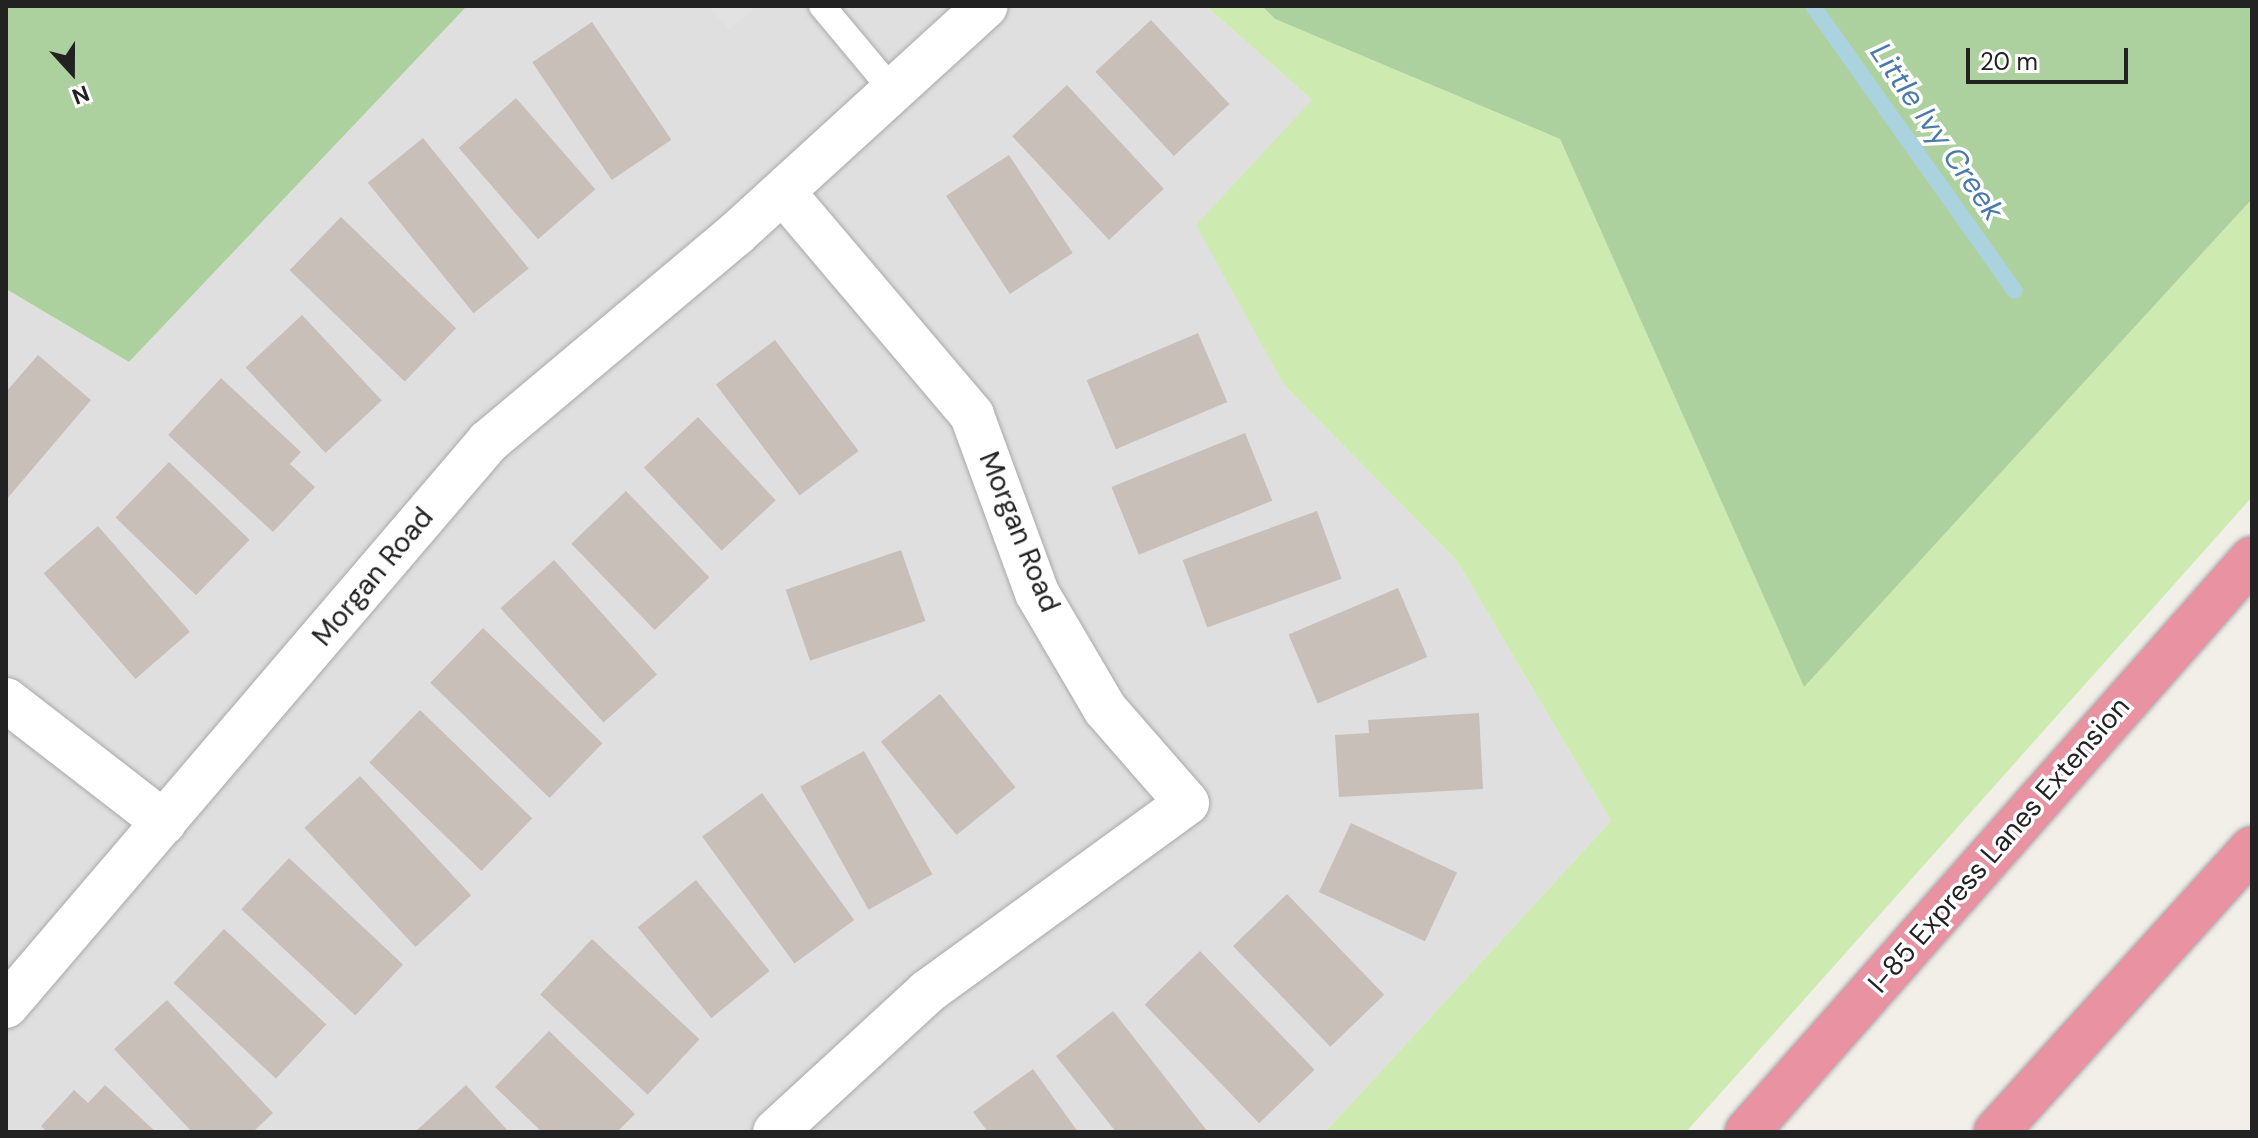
<!DOCTYPE html>
<html>
<head>
<meta charset="utf-8">
<style>
  body { margin:0 }
  #map { position:relative; width:2258px; height:1138px; overflow:hidden; background:#f2efe9; font-family:"DM Sans",sans-serif }
  div>[style] { position:absolute }
  .residential>* { inset:0; background:#e0dfdf }
  .grass>* { inset:0; background:#cdebb0 }
  .forest>* { inset:0; background:#add19e }
  .parking>* { inset:0; background:#e2e2e2 }
  .stream>* { height:16px; margin:-8px; padding:0 8px; transform-origin:8px; border-radius:8px; background:#aad3df }
  .building>* { inset:0; background:#c7bfb8; transform-origin:0 0 }
  .roads { filter:drop-shadow(0 0 2px #a9a9a9) drop-shadow(0 0 2px #a9a9a9) }
  .service>* { height:26px; margin:-13px; padding:0 13px; transform-origin:13px; border-radius:13px; background:#fff }
  .minor>* { height:44px; margin:-22px; padding:0 22px; transform-origin:22px; border-radius:22px; background:#fff }
  .motorway>* { height:44px; margin:-22px; padding:0 22px; transform-origin:22px; border-radius:22px; background:#e892a2 }
  span { translate:-50% -50%; white-space:nowrap; text-align:center; line-height:1.15; -webkit-text-stroke:7px #fff; paint-order:stroke }
  .street-label { font-size:28px; color:#222 }
  .water-label { font-size:30px; color:#4a7aab; font-style:italic }
  .frame { position:absolute; inset:0; border:8px solid #222; pointer-events:none }
  .north { position:absolute; left:32px; top:32px; width:80px; height:80px; -webkit-text-stroke:6px #fff; paint-order:stroke; rotate:159deg; font-size:22px; font-weight:700; line-height:32px; text-align:center; color:#222 }
  .north::after { content:''; display:block; margin:auto; width:28px; height:36px; background:#222; clip-path:polygon(50% 0,100% 100%,50% 72%,0 100%) }
  .scale { position:absolute; left:1966px; top:48px; width:162px; height:36px; box-sizing:border-box; border:4px solid #222; border-top:0; padding-left:10px; font-size:24px; line-height:28px; white-space:nowrap; color:#222; -webkit-text-stroke:6px #fff; paint-order:stroke }
</style>
</head>
<body>
<div id="map">
  <div class="residential">
    <div style="clip-path:polygon(467px 6px,1206px 6px,1312px 100px,1284px 385px,1457px 561px,1611px 821px,1325px 1132px,6px 1132px,6px 289px,129px 362px)"></div>
  </div>
  <div class="grass">
    <div style="clip-path:polygon(1206px 6px,1262px 6px,1275px 19px,1560px 139px,1804px 686px,2252px 199px,2252px 497px,1686px 1132px,1325px 1132px,1611px 821px,1457px 561px,1284px 385px,1196px 225px,1312px 100px)"></div>
  </div>
  <div class="forest">
    <div style="clip-path:polygon(6px 6px,467px 6px,129px 362px,6px 289px)"></div>
    <div style="clip-path:polygon(1262px 6px,2252px 6px,2252px 199px,1804px 687px,1560px 139px,1275px 19px)"></div>
  </div>
  <div class="parking">
    <div style="clip-path:polygon(708px 6px,757px 6px,729px 30px)"></div>
  </div>
  <div class="stream">
    <div style="left:1813px;top:6px;width:349px;rotate:54.7deg"></div>
  </div>
  <div class="building">
    <div style="left:1151px;top:20px;width:115px;height:76px;rotate:47deg"></div>
    <div style="left:592px;top:22px;width:142px;height:72px;rotate:56deg"></div>
    <div style="left:1067px;top:85px;width:142px;height:75px;rotate:47deg"></div>
    <div style="left:516px;top:98px;width:121px;height:76px;rotate:49deg"></div>
    <div style="left:423px;top:138px;width:168px;height:71px;rotate:51deg"></div>
    <div style="left:1009px;top:155px;width:117px;height:75px;rotate:57deg"></div>
    <div style="left:341px;top:217px;width:160px;height:74px;rotate:44deg"></div>
    <div style="left:302px;top:315px;width:117px;height:77px;rotate:47deg"></div>
    <div style="left:1198px;top:333px;width:75px;height:121px;rotate:67deg"></div>
    <div style="left:775px;top:340px;width:139px;height:74px;rotate:53deg"></div>
    <div style="clip-path:polygon(38px 355px,91px 400px,6px 500px,6px 392px)"></div>
    <div style="clip-path:polygon(221px 378px,301px 452px,290px 464px,315px 487px,273px 532px,168px 435px)"></div>
    <div style="left:698px;top:417px;width:114px;height:74px;rotate:47deg"></div>
    <div style="left:1245px;top:433px;width:73px;height:144px;rotate:68deg"></div>
    <div style="left:169px;top:462px;width:112px;height:77px;rotate:44deg"></div>
    <div style="left:626px;top:491px;width:120px;height:76px;rotate:46deg"></div>
    <div style="left:1317px;top:511px;width:72px;height:143px;rotate:70deg"></div>
    <div style="left:98px;top:526px;width:140px;height:72px;rotate:49deg"></div>
    <div style="left:901px;top:550px;width:75px;height:122px;rotate:71deg"></div>
    <div style="left:554px;top:560px;width:154px;height:72px;rotate:48deg"></div>
    <div style="left:1398px;top:588px;width:75px;height:119px;rotate:67deg"></div>
    <div style="left:483px;top:628px;width:166px;height:76px;rotate:44deg"></div>
    <div style="left:940px;top:694px;width:120px;height:76px;rotate:51deg"></div>
    <div style="left:420px;top:710px;width:156px;height:73px;rotate:44deg"></div>
    <div style="clip-path:polygon(1479px 713px,1483px 789px,1339px 797px,1335px 735px,1369px 733px,1368px 720px)"></div>
    <div style="left:864px;top:751px;width:141px;height:73px;rotate:61deg"></div>
    <div style="left:360px;top:776px;width:163px;height:76px;rotate:47deg"></div>
    <div style="left:762px;top:793px;width:157px;height:74px;rotate:54deg"></div>
    <div style="left:1351px;top:823px;width:117px;height:76px;rotate:25deg"></div>
    <div style="left:289px;top:858px;width:156px;height:70px;rotate:43deg"></div>
    <div style="left:696px;top:880px;width:117px;height:75px;rotate:51deg"></div>
    <div style="left:1287px;top:894px;width:140px;height:75px;rotate:46deg"></div>
    <div style="left:224px;top:929px;width:140px;height:74px;rotate:43deg"></div>
    <div style="left:592px;top:939px;width:147px;height:76px;rotate:43deg"></div>
    <div style="left:1200px;top:951px;width:165px;height:77px;rotate:46deg"></div>
    <div style="clip-path:polygon(167px 1000px,273px 1113px,253px 1132px,192px 1132px,114px 1049px)"></div>
    <div style="clip-path:polygon(1113px 1011px,1208px 1132px,1116px 1132px,1056px 1056px)"></div>
    <div style="clip-path:polygon(549px 1031px,635px 1114px,617px 1132px,542px 1132px,495px 1087px)"></div>
    <div style="clip-path:polygon(1033px 1069px,1078px 1132px,988px 1132px,973px 1112px)"></div>
    <div style="clip-path:polygon(105px 1085px,156px 1132px,47px 1132px,41px 1126px,74px 1090px,88px 1103px)"></div>
    <div style="clip-path:polygon(466px 1085px,509px 1132px,415px 1132px)"></div>
  </div>
  <div class="roads">
    <div class="service">
      <div style="left:822px;top:6px;width:111px;rotate:50.1deg"></div>
    </div>
    <div class="minor">
      <div style="left:6px;top:700px;width:200px;rotate:37.7deg"></div>
      <div style="left:6px;top:1006px;width:742px;rotate:-49.48deg"></div>
      <div style="left:488px;top:442px;width:324px;rotate:-40deg"></div>
      <div style="left:736px;top:234px;width:338px;rotate:-42.4deg"></div>
      <div style="left:775px;top:1132px;width:207px;rotate:-42.6deg"></div>
      <div style="left:927px;top:992px;width:321px;rotate:-36deg"></div>
      <div style="left:1187px;top:803px;width:125px;rotate:-131.1deg"></div>
      <div style="left:1105px;top:709px;width:134px;rotate:-120.4deg"></div>
      <div style="left:1037px;top:593px;width:189px;rotate:-110.1deg"></div>
      <div style="left:972px;top:415px;width:292px;rotate:-130.3deg"></div>
    </div>
    <div class="motorway">
      <div style="left:1747px;top:1132px;width:764px;rotate:-48.61deg"></div>
      <div style="left:1996px;top:1132px;width:382px;rotate:-47.9deg"></div>
    </div>
  </div>
  <div class="street-label">
    <span style="left:1019px;top:532px;rotate:68deg">Morgan Road</span>
    <span style="left:373px;top:577px;rotate:-50deg">Morgan Road</span>
    <span style="left:1999px;top:845px;rotate:-49deg">I-85 Express Lanes Extension</span>
  </div>
  <div class="water-label">
    <span style="left:1937px;top:132px;rotate:55deg">Little Ivy Creek</span>
  </div>
  <div class="frame"></div>
  <div class="north">N</div>
  <div class="scale">20 m</div>
</div>
</body>
</html>
